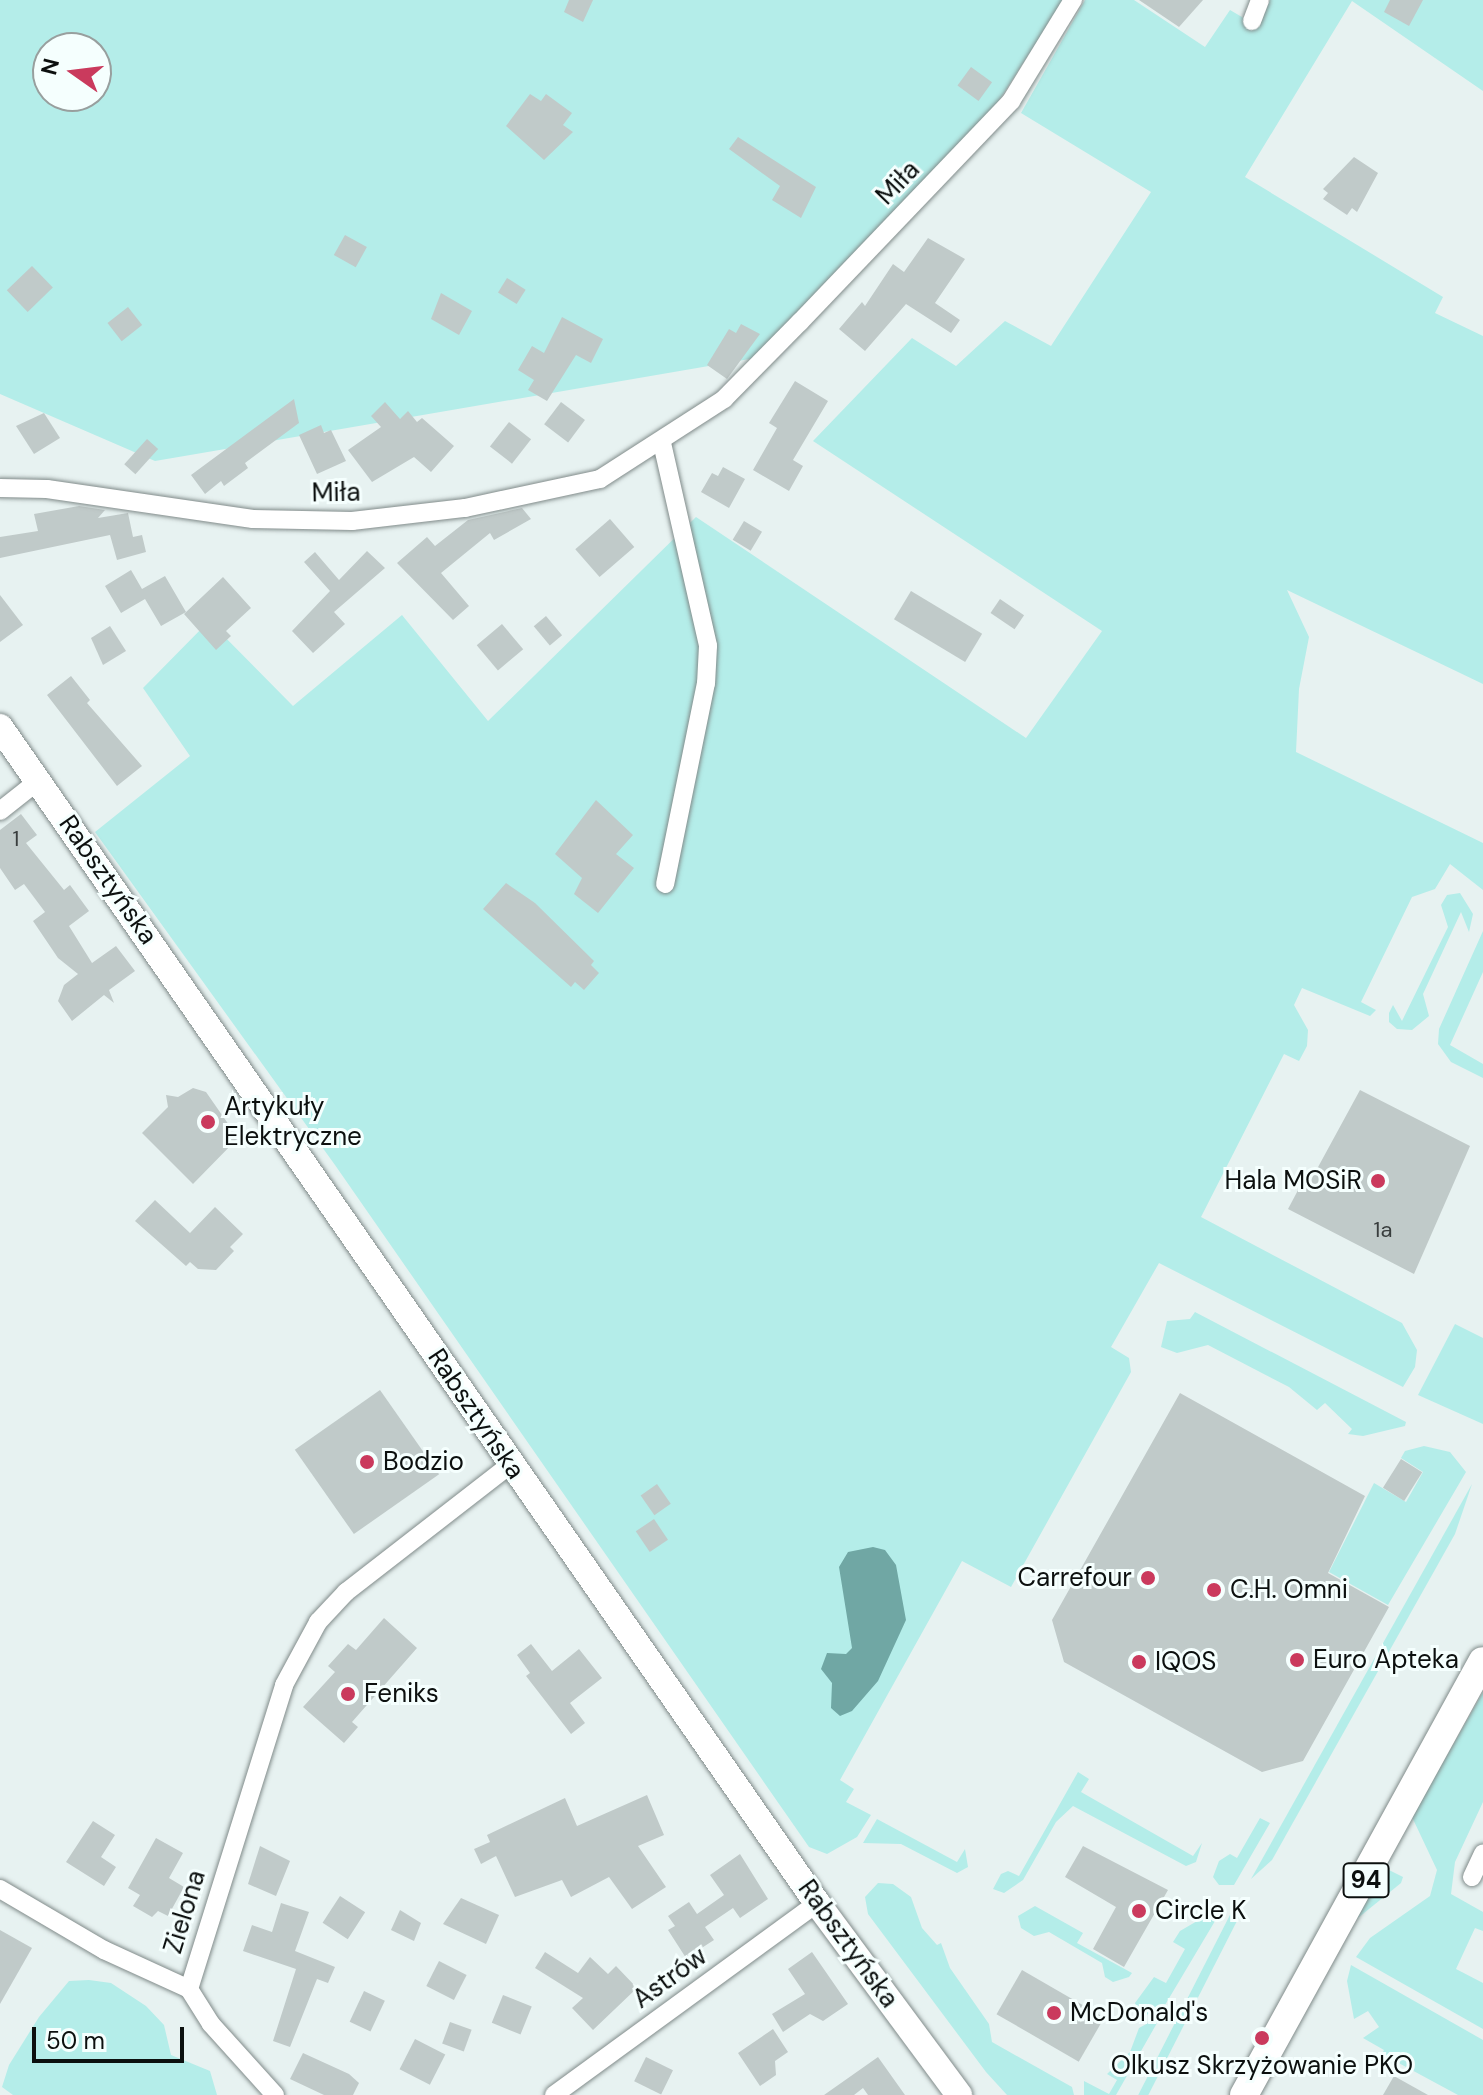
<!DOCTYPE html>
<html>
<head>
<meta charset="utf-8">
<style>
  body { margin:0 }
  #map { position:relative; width:1483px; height:2095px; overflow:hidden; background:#e7f2f1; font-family:"DM Sans",sans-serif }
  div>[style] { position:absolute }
  .green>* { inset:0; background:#b4ede9; transform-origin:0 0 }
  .water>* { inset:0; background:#70a7a4 }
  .building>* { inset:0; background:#c0cac9; transform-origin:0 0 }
  .roads { filter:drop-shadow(0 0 2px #818b8a) drop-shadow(0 0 2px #818b8a) }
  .street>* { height:18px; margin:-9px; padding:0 9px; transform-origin:9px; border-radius:9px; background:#fff }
  .secondary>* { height:26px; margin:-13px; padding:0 13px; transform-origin:13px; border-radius:13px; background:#fff }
  .primary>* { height:28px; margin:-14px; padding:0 14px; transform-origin:14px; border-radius:14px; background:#fff }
  .dots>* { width:22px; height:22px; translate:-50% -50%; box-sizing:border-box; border:4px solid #f5fffe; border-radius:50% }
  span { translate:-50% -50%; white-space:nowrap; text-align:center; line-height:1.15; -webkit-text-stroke:6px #f5fffe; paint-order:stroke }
  .number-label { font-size:22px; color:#393e3e }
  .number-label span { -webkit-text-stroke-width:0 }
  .shield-label span { padding:2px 6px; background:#f5fffe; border:2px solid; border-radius:6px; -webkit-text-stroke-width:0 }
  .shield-label { font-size:24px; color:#0c100f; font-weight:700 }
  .street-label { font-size:26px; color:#0c100f }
  .poi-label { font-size:26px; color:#0c100f }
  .left { translate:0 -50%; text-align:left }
  .right { translate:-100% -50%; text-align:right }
  .north { position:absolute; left:32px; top:32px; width:80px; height:80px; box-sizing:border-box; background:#f5fffe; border:2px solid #989f9e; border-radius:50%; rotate:284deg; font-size:22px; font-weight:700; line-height:32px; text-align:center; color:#0c100f }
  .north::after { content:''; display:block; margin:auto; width:28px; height:36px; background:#ca3a5d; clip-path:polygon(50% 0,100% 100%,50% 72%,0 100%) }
  .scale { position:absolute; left:32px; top:2027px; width:152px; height:36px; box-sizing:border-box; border:4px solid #0c100f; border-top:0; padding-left:10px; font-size:24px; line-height:28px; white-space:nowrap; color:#0c100f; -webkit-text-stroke:6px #f5fffe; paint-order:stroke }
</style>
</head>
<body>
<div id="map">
  <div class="green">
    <div style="clip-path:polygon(evenodd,0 0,1064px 0,996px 105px,773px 355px,155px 461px,0 394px,0 0,48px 48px,96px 48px,96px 96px,48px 96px,48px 48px)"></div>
    <div style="clip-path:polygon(1085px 0,1134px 0,1205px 47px,1230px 10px,1259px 27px,1270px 0,1483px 0,1483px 91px,1352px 1px,1245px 177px,1443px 297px,1435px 313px,1483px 336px,1483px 684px,1287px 590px,1309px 637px,1299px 689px,1296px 752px,1483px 843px,1483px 890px,1450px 864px,1435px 889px,1412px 897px,1361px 1002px,1376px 1010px,1370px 1016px,1302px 988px,1294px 1005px,1308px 1030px,1307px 1046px,1299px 1061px,1284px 1054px,1201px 1217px,1402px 1323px,1417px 1350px,1415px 1367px,1403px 1387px,1159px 1263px,1111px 1347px,1129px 1358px,1131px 1372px,1011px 1587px,962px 1561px,840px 1780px,854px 1789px,846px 1802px,871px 1815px,857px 1837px,827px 1854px,809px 1847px,335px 1165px,95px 832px,190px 756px,143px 688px,209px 621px,293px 706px,402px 615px,488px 721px,696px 517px,1026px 738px,1102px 631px,813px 441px,912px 338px,956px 366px,1005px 321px,1051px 346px,1151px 192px,1021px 113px)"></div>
    <div style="clip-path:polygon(1460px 893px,1473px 914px,1469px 932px,1461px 912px,1423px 994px,1429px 1016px,1412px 1030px,1397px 1029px,1389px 1022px,1389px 1013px,1393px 1005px,1402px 1021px,1448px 927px,1441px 905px,1447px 895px)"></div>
    <div style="clip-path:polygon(1483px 931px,1483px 972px,1450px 1045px,1483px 1064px,1483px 1078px,1451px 1062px,1438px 1044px,1439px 1029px)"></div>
    <div style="clip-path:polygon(1195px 1312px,1406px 1422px,1405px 1426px,1363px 1436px,1348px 1434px,1352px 1429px,1325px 1403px,1317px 1410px,1289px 1387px,1208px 1345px,1177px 1353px,1161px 1347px,1167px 1321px,1190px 1319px)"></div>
    <div style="clip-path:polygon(1455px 1324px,1483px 1338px,1483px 1424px,1418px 1395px)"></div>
    <div style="clip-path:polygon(1424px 1446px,1450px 1452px,1466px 1472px,1388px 1605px,1329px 1572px,1374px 1483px,1406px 1502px,1423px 1472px,1401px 1458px,1405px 1451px)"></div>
    <div style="clip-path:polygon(1472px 1484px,1455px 1534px,1272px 1860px,1251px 1879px)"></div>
    <div style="clip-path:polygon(1483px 1692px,1483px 1802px,1455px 1862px,1451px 1894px,1483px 1912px,1483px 1931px,1475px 1928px,1456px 1969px,1483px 1983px,1483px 2029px,1356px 1957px,1370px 1938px,1430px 1896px,1437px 1870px,1412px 1817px)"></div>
    <div style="clip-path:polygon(1078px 1772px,1089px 1779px,1081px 1792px,1193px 1856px,1202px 1843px,1196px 1862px,1186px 1866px,1073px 1806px,1056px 1822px,1023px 1880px,1004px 1893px,993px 1889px,1001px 1874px,1008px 1871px,1019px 1876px)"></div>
    <div style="clip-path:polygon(1260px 1818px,1270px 1823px,1234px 1885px,1219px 1885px,1213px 1877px,1219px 1861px,1230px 1854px,1237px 1858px)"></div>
    <div style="clip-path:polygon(877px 1819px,957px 1862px,965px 1849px,968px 1867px,957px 1873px,901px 1844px,863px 1843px)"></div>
    <div style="clip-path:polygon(1383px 1867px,1403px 1877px,1401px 1883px,1353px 1922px)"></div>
    <div style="clip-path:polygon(878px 1883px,893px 1884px,911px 1897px,922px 1928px,937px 1945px,941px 1943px,950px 1968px,989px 2024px,992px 2042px,1072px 2087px,1074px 2095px,1007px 2095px,986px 2072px,868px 1914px,865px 1897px)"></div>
    <div style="clip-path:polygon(1035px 1906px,1083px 1933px,1077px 1943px,1132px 1973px,1129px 1977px,1113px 1982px,1105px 1977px,1102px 1963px,1049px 1932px,1034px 1936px,1021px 1928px,1018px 1916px)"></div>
    <div style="left:1233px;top:1909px;width:9px;height:214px;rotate:27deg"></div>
    <div style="clip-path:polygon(1216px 1910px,1218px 1916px,1165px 2005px,1139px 2019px,1135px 2003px,1154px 1977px,1166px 1983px,1185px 1949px,1173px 1942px,1180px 1931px)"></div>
    <div style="clip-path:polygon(1351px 1965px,1483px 2040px,1483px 2095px,1458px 2095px,1382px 2054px,1384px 2050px,1363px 2038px,1379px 2027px,1368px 2011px,1354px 2019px,1347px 1981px)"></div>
    <div style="clip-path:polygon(89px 1980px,111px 1983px,146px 2006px,164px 2025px,171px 2055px,210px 2071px,217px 2095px,13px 2095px,2px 2087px,9px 2065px,39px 2017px,69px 1981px)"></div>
    <div style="clip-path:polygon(1161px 2016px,1116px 2095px,1084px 2095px,1084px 2081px,1109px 2094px,1117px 2080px,1107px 2074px,1130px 2052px,1139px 2028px)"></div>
  </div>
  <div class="water">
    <div style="clip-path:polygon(873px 1547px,885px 1550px,896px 1565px,906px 1620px,878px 1681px,852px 1711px,840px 1716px,831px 1708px,832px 1683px,821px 1669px,827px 1653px,846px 1654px,852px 1648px,839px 1567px,848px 1552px)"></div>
  </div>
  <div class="building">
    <div style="clip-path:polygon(569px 0,593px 0,583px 22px,564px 12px)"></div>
    <div style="clip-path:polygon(1139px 0,1203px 0,1179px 27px)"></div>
    <div style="clip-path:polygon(1390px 0,1423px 0,1409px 26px,1384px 12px)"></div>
    <div style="left:971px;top:67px;width:26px;height:23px;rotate:36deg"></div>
    <div style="clip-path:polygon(530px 94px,541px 101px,546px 94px,572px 113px,563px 125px,573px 132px,544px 160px,506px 126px)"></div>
    <div style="clip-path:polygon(738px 137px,816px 187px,801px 218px,772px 200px,780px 186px,729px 149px)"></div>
    <div style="clip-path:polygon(1354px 157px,1378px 173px,1357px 212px,1352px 208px,1347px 215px,1323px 199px,1328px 193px,1323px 189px)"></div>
    <div style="left:345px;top:235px;width:25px;height:23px;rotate:29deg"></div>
    <div style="clip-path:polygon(928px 238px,965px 259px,935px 303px,960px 320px,951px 333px,906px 304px,865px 351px,839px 329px,862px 302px,865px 306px,893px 264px,904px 272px)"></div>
    <div style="left:32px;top:266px;width:30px;height:35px;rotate:46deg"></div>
    <div style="left:507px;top:278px;width:22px;height:17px;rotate:32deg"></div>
    <div style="clip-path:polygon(441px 293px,472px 311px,459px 335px,431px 319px)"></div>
    <div style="left:128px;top:307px;width:23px;height:26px;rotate:52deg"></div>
    <div style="clip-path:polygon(562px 317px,603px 339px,591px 363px,576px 355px,547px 401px,528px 390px,534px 380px,518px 370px,532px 346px,544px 353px)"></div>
    <div style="clip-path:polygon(741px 324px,760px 334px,727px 379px,707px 365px,729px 329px,736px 333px)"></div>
    <div style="clip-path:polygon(795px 381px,828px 401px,793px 460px,803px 466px,789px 491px,753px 470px,777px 428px,769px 423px)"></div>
    <div style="clip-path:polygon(294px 399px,299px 423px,245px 463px,248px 468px,224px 486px,221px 481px,205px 494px,191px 475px)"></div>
    <div style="clip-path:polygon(385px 402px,400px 419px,408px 411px,417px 422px,422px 418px,454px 446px,431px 472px,414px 457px,372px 482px,348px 450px,381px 427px,371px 416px)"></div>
    <div style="left:561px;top:402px;width:30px;height:28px;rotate:37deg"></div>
    <div style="clip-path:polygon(44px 413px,60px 438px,34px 454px,16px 426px)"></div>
    <div style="left:509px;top:422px;width:28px;height:31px;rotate:38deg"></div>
    <div style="clip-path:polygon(321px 425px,324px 433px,331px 430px,346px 461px,317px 474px,299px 435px)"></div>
    <div style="left:147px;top:439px;width:15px;height:34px;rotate:42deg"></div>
    <div style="clip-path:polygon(723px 467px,745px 479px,729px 508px,701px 492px,712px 473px,718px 476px)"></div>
    <div style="clip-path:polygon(79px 506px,105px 510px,98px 518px,128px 513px,133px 537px,142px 535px,146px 552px,117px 560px,110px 535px,0 558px,0 537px,38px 531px,34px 514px)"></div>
    <div style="clip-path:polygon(522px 508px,531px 519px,494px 540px,490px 533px,441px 573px,469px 606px,453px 620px,397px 563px,427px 537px,435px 546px,468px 520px)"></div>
    <div style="left:610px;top:519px;width:37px;height:46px;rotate:49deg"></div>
    <div style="left:744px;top:521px;width:21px;height:22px;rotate:31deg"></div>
    <div style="clip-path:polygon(367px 551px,385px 568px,334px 612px,345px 624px,313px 653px,292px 631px,330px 591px,304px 562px,315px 552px,339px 580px)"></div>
    <div style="clip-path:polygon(131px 570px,142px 589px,165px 576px,186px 612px,161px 626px,145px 599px,121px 613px,105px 586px)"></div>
    <div style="clip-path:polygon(223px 577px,251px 608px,226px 631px,231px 636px,216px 650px,184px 614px)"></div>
    <div style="left:911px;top:591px;width:83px;height:33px;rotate:31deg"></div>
    <div style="clip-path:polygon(0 595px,23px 625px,0 642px)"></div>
    <div style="left:1000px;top:599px;width:29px;height:17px;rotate:34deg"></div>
    <div style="left:546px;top:616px;width:25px;height:16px;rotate:50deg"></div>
    <div style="left:502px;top:624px;width:33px;height:33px;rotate:50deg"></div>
    <div style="clip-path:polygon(110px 626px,126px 651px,103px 665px,91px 638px)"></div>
    <div style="clip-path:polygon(71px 676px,90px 700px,87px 703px,142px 766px,117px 786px,47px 695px)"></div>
    <div style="clip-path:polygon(596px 800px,633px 835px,616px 854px,634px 868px,598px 913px,574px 894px,582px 878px,555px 854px)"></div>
    <div style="clip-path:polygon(21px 814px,37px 835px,26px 843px,64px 890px,70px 885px,89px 911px,69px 926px,92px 963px,116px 946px,135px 971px,109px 990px,114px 1003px,104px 995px,72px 1021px,58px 1001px,64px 985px,78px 974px,58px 958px,33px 921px,45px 912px,24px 884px,15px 890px,0 868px,0 830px)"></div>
    <div style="clip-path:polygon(506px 883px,535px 903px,594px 961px,591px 965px,599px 973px,584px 990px,575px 982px,571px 987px,483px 909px)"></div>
    <div style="clip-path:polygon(193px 1088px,206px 1092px,238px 1138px,193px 1184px,142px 1133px,168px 1107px,166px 1095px,178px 1097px)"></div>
    <div style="clip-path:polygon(1360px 1090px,1470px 1146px,1414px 1274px,1288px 1209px,1305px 1177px,1311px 1180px)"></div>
    <div style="clip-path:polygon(155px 1200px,190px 1233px,215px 1207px,243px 1234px,230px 1247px,234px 1251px,216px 1270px,198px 1269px,190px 1262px,186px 1266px,135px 1221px)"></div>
    <div style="left:380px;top:1390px;width:103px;height:104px;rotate:55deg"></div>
    <div style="clip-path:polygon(1180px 1393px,1365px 1496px,1328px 1573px,1389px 1607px,1303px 1761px,1262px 1772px,1064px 1662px,1052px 1620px)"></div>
    <div style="left:1401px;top:1459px;width:25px;height:34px;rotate:32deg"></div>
    <div style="left:657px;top:1484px;width:24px;height:20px;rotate:55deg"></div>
    <div style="left:654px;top:1519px;width:25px;height:22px;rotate:56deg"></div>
    <div style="clip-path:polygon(384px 1618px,417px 1648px,352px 1722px,358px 1727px,344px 1743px,303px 1707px,335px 1672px,328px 1666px,348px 1644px,356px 1650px)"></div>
    <div style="clip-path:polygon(531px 1644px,552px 1671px,579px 1649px,602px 1678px,570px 1703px,585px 1723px,571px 1734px,526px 1676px,530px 1673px,517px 1655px)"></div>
    <div style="clip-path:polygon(647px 1795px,664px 1835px,638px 1846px,666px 1887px,632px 1909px,609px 1877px,571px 1897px,562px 1880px,515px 1897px,496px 1856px,481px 1864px,474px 1849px,490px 1842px,487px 1835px,565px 1798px,577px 1826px)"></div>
    <div style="clip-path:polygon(93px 1821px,115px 1835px,101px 1857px,116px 1867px,104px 1886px,66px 1862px)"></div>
    <div style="clip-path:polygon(156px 1838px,183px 1853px,169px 1878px,184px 1887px,168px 1916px,158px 1911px,152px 1917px,133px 1906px,140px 1895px,128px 1888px)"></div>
    <div style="clip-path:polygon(260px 1846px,290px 1861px,276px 1896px,248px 1884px)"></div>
    <div style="clip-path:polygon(1083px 1846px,1168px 1890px,1124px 1967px,1093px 1949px,1116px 1907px,1065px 1877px)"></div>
    <div style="clip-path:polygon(740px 1854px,768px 1899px,740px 1918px,733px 1908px,705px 1927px,714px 1940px,686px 1958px,668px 1930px,675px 1926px,668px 1916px,689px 1902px,697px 1914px,724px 1895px,710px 1875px)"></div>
    <div style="left:340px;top:1896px;width:30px;height:32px;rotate:33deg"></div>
    <div style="clip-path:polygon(461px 1898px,499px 1915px,486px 1944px,443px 1924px)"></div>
    <div style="clip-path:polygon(281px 1903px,309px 1912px,295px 1951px,335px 1967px,328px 1983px,317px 1979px,290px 2047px,273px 2041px,296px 1969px,243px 1951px,252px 1925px,272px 1932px)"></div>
    <div style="clip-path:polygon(400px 1910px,421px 1923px,414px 1941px,391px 1930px)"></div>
    <div style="clip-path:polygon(0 1930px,32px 1948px,0 2004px)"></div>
    <div style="clip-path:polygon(545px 1952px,578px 1973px,590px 1957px,608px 1974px,616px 1966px,637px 1988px,593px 2030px,572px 2008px,583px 1998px,535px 1968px)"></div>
    <div style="clip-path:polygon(812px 1952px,848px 2004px,823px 2021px,810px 2014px,783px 2032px,772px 2014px,805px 1994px,788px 1969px)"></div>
    <div style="left:439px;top:1961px;width:31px;height:28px;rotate:27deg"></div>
    <div style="left:1022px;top:1970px;width:95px;height:51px;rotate:30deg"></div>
    <div style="left:364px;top:1991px;width:23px;height:34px;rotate:25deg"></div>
    <div style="left:503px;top:1995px;width:31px;height:30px;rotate:22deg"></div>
    <div style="left:450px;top:2022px;width:23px;height:23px;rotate:20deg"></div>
    <div style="clip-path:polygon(773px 2029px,788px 2052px,775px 2061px,776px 2075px,760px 2086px,738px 2053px)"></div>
    <div style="left:415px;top:2039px;width:34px;height:34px;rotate:27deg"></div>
    <div style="clip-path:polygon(303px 2053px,349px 2074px,359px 2083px,353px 2095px,324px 2095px,290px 2079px)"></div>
    <div style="left:646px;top:2057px;width:30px;height:27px;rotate:26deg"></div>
    <div style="clip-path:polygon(878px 2057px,905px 2095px,868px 2095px,863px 2088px,854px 2095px,824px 2095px)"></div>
    <div style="clip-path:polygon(1394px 2076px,1428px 2095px,1383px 2095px)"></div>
  </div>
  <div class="roads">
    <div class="street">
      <div style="left:1252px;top:21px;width:22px;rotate:-69deg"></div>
      <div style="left:662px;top:443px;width:208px;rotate:77.2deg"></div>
      <div style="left:708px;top:646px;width:37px;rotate:93deg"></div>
      <div style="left:706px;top:683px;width:205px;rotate:101.5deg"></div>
      <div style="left:0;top:488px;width:47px;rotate:1.2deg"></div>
      <div style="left:47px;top:489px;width:208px;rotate:8.3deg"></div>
      <div style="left:253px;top:519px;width:99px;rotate:1.2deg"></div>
      <div style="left:352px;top:521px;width:114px;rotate:-6.6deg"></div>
      <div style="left:465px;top:508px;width:138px;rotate:-12.1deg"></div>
      <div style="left:600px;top:479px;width:148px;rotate:-32.8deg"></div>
      <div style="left:724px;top:399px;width:108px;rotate:-45.4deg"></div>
      <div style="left:800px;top:322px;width:306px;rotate:-46.3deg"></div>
      <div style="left:1011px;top:101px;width:119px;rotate:-58.5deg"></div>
      <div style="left:0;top:811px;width:48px;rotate:-38.3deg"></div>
      <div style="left:1472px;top:1877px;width:26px;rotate:-65deg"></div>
      <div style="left:0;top:1889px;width:121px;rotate:30.4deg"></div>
      <div style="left:104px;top:1950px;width:94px;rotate:24.6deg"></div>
      <div style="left:275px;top:2095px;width:96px;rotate:-132deg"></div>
      <div style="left:211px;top:2024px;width:41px;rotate:-122.2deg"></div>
      <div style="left:189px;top:1989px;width:318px;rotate:-72.6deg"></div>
      <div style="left:284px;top:1685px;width:72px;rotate:-61.6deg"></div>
      <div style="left:318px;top:1622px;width:41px;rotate:-47deg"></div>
      <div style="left:346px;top:1592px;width:207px;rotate:-37.8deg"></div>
      <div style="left:554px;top:2095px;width:326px;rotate:-36.1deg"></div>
    </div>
    <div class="secondary">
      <div style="left:0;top:727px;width:1432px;rotate:55.21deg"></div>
      <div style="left:817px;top:1903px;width:239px;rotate:53.5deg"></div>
    </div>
    <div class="primary">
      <div style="left:1244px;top:2095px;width:495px;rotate:-61.2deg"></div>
    </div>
  </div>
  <div class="dots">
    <div style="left:208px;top:1122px;background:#ca3a5d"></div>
    <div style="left:1378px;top:1181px;background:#ca3a5d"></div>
    <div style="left:367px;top:1462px;background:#ca3a5d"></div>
    <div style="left:1148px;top:1578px;background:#ca3a5d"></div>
    <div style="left:1214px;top:1590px;background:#ca3a5d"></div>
    <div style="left:1297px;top:1660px;background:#ca3a5d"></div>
    <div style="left:1139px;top:1662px;background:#ca3a5d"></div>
    <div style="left:348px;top:1694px;background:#ca3a5d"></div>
    <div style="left:1139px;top:1911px;background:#ca3a5d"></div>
    <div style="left:1054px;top:2013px;background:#ca3a5d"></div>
    <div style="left:1262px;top:2038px;background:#ca3a5d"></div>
  </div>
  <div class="number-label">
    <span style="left:16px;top:839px">1</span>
    <span style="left:1383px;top:1230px">1a</span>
  </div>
  <div class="shield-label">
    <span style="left:1366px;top:1880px">94</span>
  </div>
  <div class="street-label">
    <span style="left:898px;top:183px;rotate:-46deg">Miła</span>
    <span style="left:336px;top:493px;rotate:-1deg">Miła</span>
    <span style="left:108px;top:880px;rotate:55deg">Rabsztyńska</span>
    <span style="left:476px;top:1414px;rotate:56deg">Rabsztyńska</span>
    <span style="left:185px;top:1912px;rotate:-73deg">Zielona</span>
    <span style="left:848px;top:1944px;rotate:54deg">Rabsztyńska</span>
    <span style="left:670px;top:1978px;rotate:-36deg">Astrów</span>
  </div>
  <div class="poi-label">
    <span class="left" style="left:224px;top:1122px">Artykuły<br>Elektryczne</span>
    <span class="right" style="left:1362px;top:1181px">Hala MOSiR</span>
    <span class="left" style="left:383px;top:1462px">Bodzio</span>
    <span class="right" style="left:1132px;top:1578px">Carrefour</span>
    <span class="left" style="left:1230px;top:1590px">C.H. Omni</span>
    <span class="left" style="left:1313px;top:1660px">Euro Apteka</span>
    <span class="left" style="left:1155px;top:1662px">IQOS</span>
    <span class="left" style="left:364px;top:1694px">Feniks</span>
    <span class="left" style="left:1155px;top:1911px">Circle K</span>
    <span class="left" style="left:1070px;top:2013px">McDonald's</span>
    <span style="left:1262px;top:2066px">Olkusz Skrzyżowanie PKO</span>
  </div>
  <div class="north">N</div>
  <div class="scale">50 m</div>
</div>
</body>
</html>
